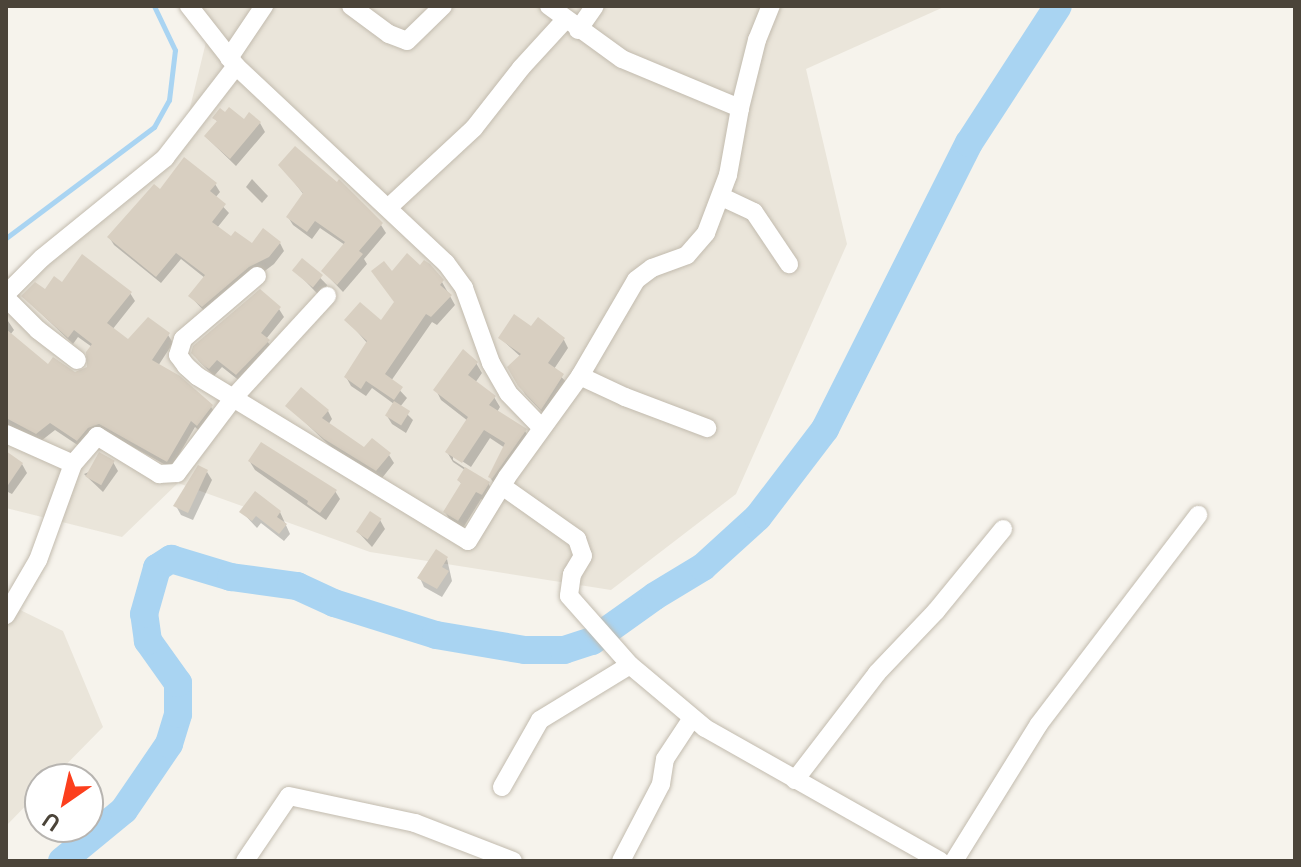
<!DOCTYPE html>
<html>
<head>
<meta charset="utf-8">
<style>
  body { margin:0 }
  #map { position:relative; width:1301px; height:867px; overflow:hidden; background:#f6f3ec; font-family:Figtree,sans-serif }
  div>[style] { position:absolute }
  .residential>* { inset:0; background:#eae5da }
  .shadow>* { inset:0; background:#0003; transform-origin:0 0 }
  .stream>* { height:5px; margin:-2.5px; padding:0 2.5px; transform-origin:2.5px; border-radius:2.5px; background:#a9d4f2 }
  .river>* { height:28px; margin:-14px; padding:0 14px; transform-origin:14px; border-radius:14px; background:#a9d4f2 }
  .building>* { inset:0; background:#d8cfc1; transform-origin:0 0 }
  .roads { filter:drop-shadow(0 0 2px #c2bbae) drop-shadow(0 0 2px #c2bbae) }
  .minor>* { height:18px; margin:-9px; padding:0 9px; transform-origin:9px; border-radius:9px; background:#fff }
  span { translate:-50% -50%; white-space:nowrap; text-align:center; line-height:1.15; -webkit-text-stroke:6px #fff; paint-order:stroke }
  .frame { position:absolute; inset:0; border:8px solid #4b4439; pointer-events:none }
  .north { position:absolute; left:24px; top:763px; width:80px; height:80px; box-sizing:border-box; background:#fff; border:2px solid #b7b4b0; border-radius:50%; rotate:214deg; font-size:22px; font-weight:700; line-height:32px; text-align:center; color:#4b4439 }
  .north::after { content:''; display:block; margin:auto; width:28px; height:36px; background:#fc3f1d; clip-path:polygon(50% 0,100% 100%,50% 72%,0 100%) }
</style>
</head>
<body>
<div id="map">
  <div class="residential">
    <div style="clip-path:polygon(190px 6px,946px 6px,806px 69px,847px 244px,736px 494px,611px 590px,370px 552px,178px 483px,122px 537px,6px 508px,6px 278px,179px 153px,206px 42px)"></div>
    <div style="clip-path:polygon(6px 603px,63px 631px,103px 727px,52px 779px,40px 779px,40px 791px,6px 826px)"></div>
  </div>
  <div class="shadow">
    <div style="clip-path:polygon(215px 118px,260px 123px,265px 132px,236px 166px,206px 137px,218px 123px)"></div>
    <div style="clip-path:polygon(281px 165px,381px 225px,386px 233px,364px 259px,367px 264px,343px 292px,323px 271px,345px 245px,320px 228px,312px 239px,293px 225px,288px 217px,304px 195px)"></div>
    <div style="clip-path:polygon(252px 179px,268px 196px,262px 203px,246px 187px)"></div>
    <div style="clip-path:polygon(215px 184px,220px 192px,215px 198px,229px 213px,217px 228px,231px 239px,252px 246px,280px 243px,284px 251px,274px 264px,207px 314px,190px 296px,205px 278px,181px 259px,161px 283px,114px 245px,109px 237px,160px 192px)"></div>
    <div style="left:303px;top:260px;width:35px;height:13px;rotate:46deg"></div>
    <div style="clip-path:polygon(392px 274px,442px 282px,455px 305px,437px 325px,432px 322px,391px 381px,407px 398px,400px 407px,413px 420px,406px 433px,392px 424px,387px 416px,394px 404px,372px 388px,366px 396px,351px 386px,346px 377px,368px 344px,347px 320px,382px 323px,396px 303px)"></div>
    <div style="clip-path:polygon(62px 285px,130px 293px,135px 301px,112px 330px,128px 342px,168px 335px,173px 343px,158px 366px,211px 407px,216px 414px,202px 433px,195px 427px,171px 468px,104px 431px,82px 448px,55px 430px,41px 441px,6px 424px,6px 318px,14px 330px,10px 335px,48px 367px,74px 374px,87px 369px,92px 347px,78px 337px,73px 344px,23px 296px)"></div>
    <div style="clip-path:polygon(279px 309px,284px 317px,266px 339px,273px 350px,241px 382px,222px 367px,214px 376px,199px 361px,193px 353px)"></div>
    <div style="clip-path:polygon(532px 329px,564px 340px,568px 348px,554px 369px,568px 384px,546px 416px,525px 394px,510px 368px,521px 357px,500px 338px)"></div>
    <div style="clip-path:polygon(476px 363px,482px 373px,475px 383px,494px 397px,500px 407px,497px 412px,525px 431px,531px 441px,496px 487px,490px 477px,505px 448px,490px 438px,471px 467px,453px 455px,453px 460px,488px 483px,493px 492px,487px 502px,481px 499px,463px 528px,450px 520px,445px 512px,462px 485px,459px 480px,465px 470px,453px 462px,447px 452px,468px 421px,441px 400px,436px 390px)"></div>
    <div style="clip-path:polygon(288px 406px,328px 411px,332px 419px,328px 425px,364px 450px,389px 455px,394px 463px,382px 478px,331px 447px)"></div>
    <div style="clip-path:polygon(6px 458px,22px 464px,27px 473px,12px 494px,6px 491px)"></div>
    <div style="clip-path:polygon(113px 462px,118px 471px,103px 492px,84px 474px)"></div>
    <div style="clip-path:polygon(250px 462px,335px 491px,340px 499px,326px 520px,255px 470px)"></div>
    <div style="clip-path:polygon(207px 472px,212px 480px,193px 520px,181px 515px,176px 506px)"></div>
    <div style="clip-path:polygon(242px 512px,280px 512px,290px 534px,284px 541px,261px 523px,257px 528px)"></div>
    <div style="clip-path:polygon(380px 520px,385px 529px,372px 547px,358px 532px)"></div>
    <div style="clip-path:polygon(447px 559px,452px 581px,442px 597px,424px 587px,420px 578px)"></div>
  </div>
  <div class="stream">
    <div style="left:6px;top:238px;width:185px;rotate:-36.9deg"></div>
    <div style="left:154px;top:127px;width:31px;rotate:-61deg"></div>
    <div style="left:169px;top:100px;width:50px;rotate:-83.2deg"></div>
    <div style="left:175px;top:50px;width:49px;rotate:-115.5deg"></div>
  </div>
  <div class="river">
    <div style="left:62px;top:861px;width:80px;rotate:-39.4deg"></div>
    <div style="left:124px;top:810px;width:80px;rotate:-55.7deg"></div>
    <div style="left:169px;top:744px;width:31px;rotate:-73deg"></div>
    <div style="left:178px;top:714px;width:31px;rotate:-90deg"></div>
    <div style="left:178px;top:683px;width:52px;rotate:-125.5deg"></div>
    <div style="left:148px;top:641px;width:27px;rotate:-98deg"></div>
    <div style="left:144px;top:614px;width:48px;rotate:-74.2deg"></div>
    <div style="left:157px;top:568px;width:17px;rotate:-33deg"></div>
    <div style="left:171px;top:559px;width:63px;rotate:16.7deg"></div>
    <div style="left:231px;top:577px;width:67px;rotate:7.8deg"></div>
    <div style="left:297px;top:586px;width:41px;rotate:24.7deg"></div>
    <div style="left:334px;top:603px;width:107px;rotate:17.4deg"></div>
    <div style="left:436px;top:635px;width:90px;rotate:9.6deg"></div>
    <div style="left:525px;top:650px;width:39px"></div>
    <div style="left:564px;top:650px;width:29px;rotate:-18deg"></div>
    <div style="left:592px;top:641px;width:77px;rotate:-35.5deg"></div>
    <div style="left:655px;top:596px;width:56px;rotate:-31.1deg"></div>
    <div style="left:703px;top:567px;width:74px;rotate:-42.3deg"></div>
    <div style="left:758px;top:517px;width:111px;rotate:-52.7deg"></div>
    <div style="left:825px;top:429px;width:320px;rotate:-63.3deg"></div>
    <div style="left:969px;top:143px;width:163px;rotate:-57deg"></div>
  </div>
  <div class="building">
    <div style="clip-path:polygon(229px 107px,244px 119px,249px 112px,261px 122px,230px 159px,204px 136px,217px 121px,212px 118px,220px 108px,225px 112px)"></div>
    <div style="clip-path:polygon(295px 146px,337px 182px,339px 179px,383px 223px,359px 251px,363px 254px,337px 285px,321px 271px,345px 242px,315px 221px,307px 232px,286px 217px,303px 193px,278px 165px)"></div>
    <div style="clip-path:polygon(184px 157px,217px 183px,210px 191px,226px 204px,212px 222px,231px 236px,235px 231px,252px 243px,263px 228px,281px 242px,269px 257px,249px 267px,202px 307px,188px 296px,205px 275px,176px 253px,156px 277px,107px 237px,154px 184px,160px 189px)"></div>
    <div style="clip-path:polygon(407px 253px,420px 265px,424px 260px,430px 264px,444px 280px,440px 285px,452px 295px,431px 317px,426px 314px,385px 374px,403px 387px,394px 400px,366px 381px,361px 389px,344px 377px,367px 341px,344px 320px,360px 302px,381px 320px,394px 302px,371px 271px,384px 261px,392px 271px)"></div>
    <div style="clip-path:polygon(82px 254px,132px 292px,107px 323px,128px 339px,148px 317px,170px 333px,152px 360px,180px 376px,213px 405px,197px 426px,191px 421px,167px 462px,99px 424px,88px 428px,77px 441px,50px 423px,36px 434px,6px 418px,6px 329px,48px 364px,53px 357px,75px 372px,87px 367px,86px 352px,92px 344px,74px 330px,68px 338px,21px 296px,35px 282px,45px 289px,54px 276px,62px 282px)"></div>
    <div style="left:302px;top:258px;width:27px;height:16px;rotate:39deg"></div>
    <div style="clip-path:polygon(260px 289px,281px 307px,261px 333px,270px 340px,236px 375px,217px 360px,209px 369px,204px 366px,191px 353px,193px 346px)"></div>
    <div style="clip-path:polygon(514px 314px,531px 326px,538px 317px,565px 338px,548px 363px,564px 374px,541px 410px,518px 386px,507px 367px,521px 354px,498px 338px)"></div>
    <div style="clip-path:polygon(463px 349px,478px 362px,468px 375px,496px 396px,489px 405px,527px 429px,492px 479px,488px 477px,505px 443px,484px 430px,462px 463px,445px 452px,468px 417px,433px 390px)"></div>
    <div style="clip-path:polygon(301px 387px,329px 410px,322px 418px,364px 447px,372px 438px,391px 453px,376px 471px,324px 439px,285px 406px)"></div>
    <div style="left:394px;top:401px;width:19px;height:17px;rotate:32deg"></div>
    <div style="clip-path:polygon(261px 442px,337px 490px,320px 513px,307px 504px,308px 501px,248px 461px)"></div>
    <div style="clip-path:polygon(6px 451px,23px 463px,6px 488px)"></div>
    <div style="left:99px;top:452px;width:18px;height:28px;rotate:29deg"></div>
    <div style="clip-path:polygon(198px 465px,208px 470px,188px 513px,173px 506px)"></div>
    <div style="clip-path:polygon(465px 467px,490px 482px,482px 495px,476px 492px,458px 521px,443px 512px,461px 483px,457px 480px)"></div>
    <div style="clip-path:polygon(255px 491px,281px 511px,277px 517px,287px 524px,279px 534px,256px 516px,252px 521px,239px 512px)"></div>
    <div style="left:370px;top:511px;width:14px;height:25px;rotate:34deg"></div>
    <div style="clip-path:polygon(436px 549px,448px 557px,442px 567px,449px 571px,437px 589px,417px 578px)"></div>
  </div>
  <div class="roads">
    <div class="minor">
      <div style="left:189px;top:6px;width:76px;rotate:51.9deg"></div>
      <div style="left:236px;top:66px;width:288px;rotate:43.2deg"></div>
      <div style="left:446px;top:263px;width:31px;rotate:54deg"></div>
      <div style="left:464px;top:288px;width:80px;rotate:70.2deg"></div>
      <div style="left:491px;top:363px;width:34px;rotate:60deg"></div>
      <div style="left:508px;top:393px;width:47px;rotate:45.9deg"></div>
      <div style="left:351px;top:6px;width:47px;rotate:36.4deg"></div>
      <div style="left:389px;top:34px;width:19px;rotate:21deg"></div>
      <div style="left:407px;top:41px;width:50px;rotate:-44.2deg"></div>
      <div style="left:549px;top:6px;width:90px;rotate:36deg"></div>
      <div style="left:622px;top:59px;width:128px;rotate:22.6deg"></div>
      <div style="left:578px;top:30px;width:29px;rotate:-55deg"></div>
      <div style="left:229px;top:58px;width:63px;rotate:-56.1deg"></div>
      <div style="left:722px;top:197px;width:35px;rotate:25deg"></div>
      <div style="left:754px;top:212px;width:63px;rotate:56.1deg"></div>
      <div style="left:389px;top:207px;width:116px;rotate:-42.9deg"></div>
      <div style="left:474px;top:128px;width:76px;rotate:-51.9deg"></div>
      <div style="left:521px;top:68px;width:65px;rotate:-47.5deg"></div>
      <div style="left:257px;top:276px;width:97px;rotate:139.6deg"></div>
      <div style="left:183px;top:339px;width:17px;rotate:107deg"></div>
      <div style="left:178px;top:355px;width:14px;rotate:54deg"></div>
      <div style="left:186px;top:366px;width:15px;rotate:42deg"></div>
      <div style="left:197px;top:376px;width:317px;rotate:31.3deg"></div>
      <div style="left:468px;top:541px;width:75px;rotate:-58.6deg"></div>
      <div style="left:507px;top:477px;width:125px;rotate:-54.1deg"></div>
      <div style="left:580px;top:376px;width:111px;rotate:-59.7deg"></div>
      <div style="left:636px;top:280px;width:20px;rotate:-37deg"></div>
      <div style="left:652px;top:268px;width:37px;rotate:-20deg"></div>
      <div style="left:687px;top:255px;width:29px;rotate:-49deg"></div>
      <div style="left:706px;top:233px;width:62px;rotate:-69.2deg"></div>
      <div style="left:728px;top:175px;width:68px;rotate:-79.8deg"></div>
      <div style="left:740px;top:108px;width:70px;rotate:-76deg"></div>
      <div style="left:757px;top:40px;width:37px;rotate:-68deg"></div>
      <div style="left:6px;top:294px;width:51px;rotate:-45deg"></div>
      <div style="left:42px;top:258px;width:159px;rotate:-39.1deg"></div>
      <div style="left:165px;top:158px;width:116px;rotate:-52.3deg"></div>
      <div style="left:6px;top:298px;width:45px;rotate:45deg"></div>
      <div style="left:38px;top:330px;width:49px;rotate:37.6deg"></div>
      <div style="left:580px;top:376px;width:50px;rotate:25deg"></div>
      <div style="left:625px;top:397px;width:88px;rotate:20.7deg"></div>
      <div style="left:6px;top:434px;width:73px;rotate:24.1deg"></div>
      <div style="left:73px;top:464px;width:102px;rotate:110deg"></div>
      <div style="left:38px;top:560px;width:64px;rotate:120.2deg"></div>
      <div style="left:73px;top:464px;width:37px;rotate:-49deg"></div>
      <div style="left:97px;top:436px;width:73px;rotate:31.5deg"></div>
      <div style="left:159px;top:474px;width:18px;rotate:-3deg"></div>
      <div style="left:177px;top:473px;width:96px;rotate:-53deg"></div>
      <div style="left:235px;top:396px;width:136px;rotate:-47.4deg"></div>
      <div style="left:502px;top:486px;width:92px;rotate:35.2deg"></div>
      <div style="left:577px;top:539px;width:18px;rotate:71deg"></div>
      <div style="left:583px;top:556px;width:21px;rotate:121deg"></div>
      <div style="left:572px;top:574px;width:22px;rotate:98deg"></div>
      <div style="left:569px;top:596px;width:92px;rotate:48.5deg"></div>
      <div style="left:630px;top:665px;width:98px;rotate:40deg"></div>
      <div style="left:705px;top:728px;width:270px;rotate:29.5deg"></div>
      <div style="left:795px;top:780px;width:135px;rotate:-52.5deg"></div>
      <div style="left:877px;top:673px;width:86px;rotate:-46.4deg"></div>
      <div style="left:936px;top:611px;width:106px;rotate:-50.7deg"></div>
      <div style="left:502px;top:787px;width:77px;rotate:-60.4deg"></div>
      <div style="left:540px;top:720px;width:105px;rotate:-31.4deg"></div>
      <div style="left:245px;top:861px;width:78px;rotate:-55.9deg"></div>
      <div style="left:289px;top:796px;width:129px;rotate:12.1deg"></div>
      <div style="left:415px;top:823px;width:105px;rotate:21.2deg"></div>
      <div style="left:621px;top:861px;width:87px;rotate:-62.5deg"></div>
      <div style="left:661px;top:784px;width:25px;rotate:-81deg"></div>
      <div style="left:665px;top:759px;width:49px;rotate:-56.6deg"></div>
      <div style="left:954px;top:861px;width:161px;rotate:-58.2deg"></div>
      <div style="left:1039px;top:724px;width:263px;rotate:-52.7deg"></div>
    </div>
  </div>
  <div class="frame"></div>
  <div class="north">U</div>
</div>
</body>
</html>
